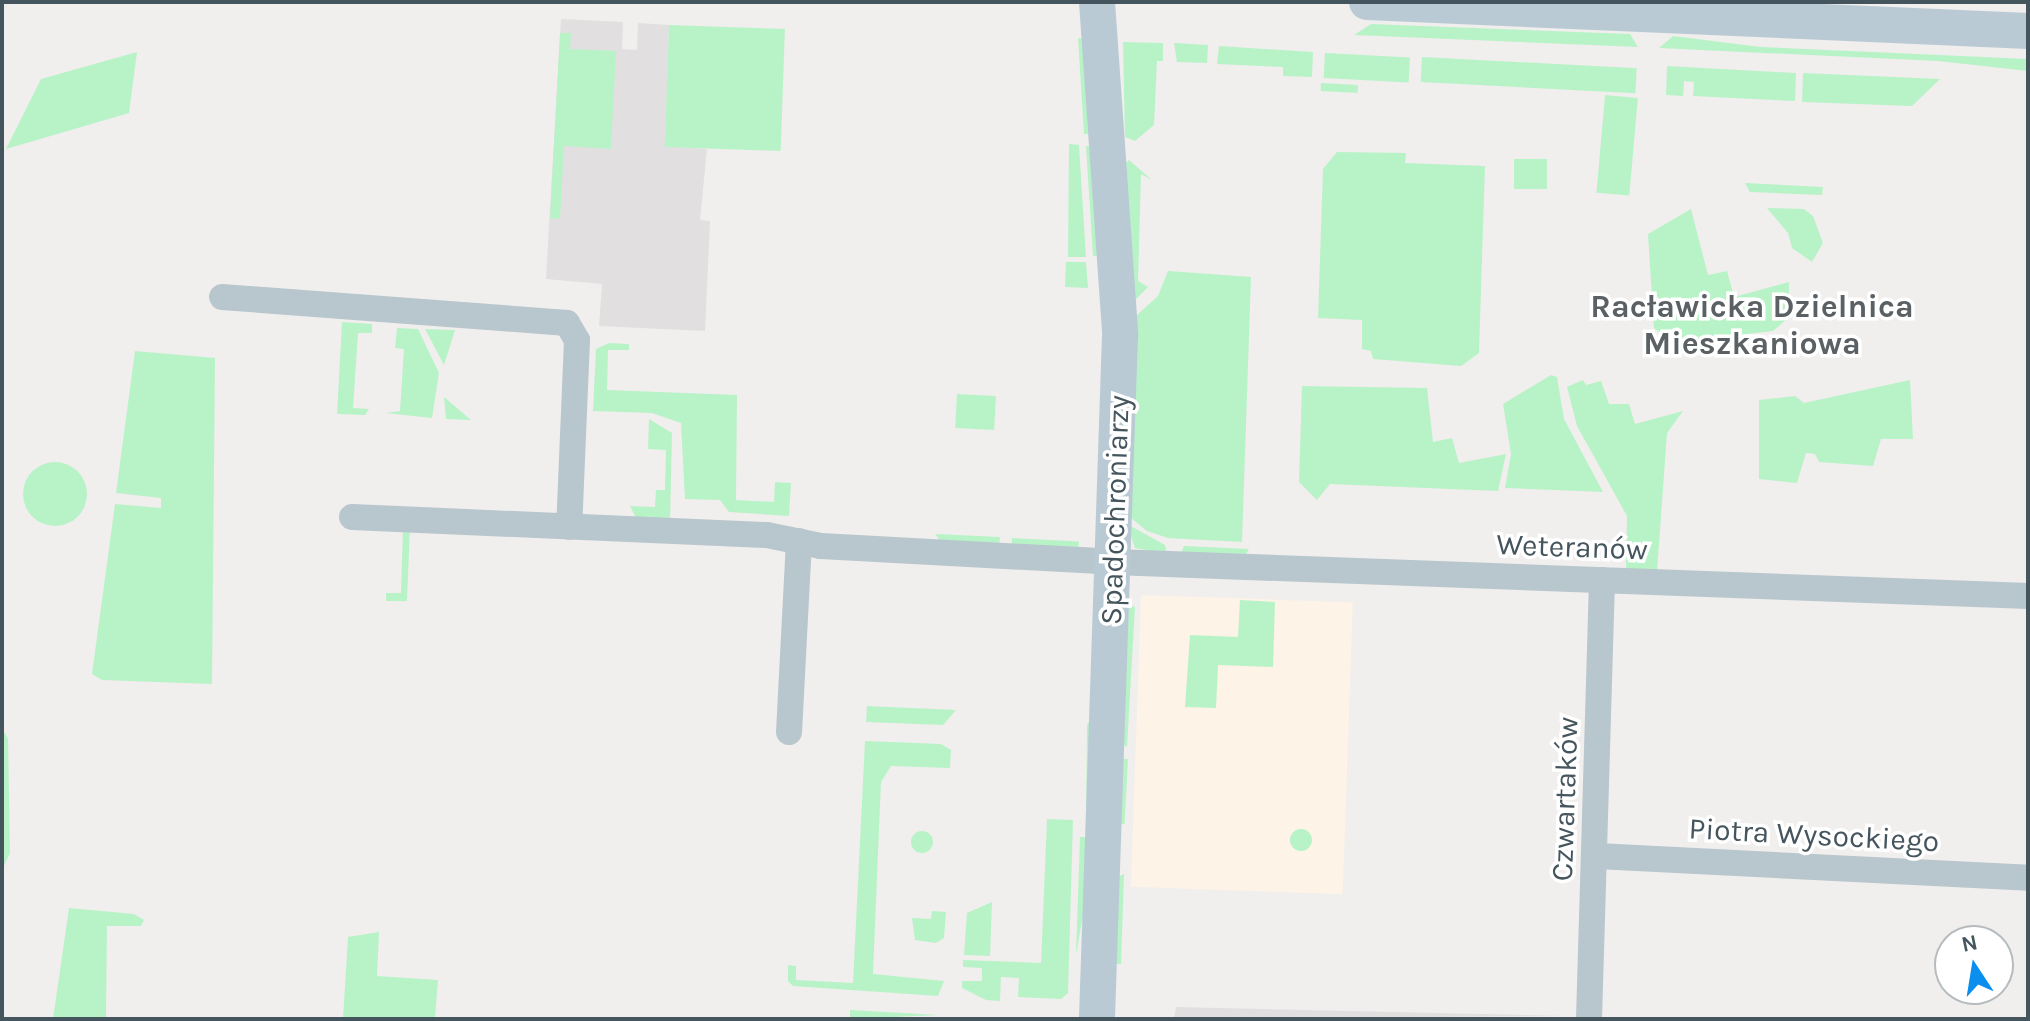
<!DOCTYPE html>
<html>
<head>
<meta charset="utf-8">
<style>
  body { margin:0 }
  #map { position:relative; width:2030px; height:1021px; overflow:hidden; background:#f1eeee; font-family:Karla,sans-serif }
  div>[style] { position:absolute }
  .commercial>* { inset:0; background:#fdf3e6; transform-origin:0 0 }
  .education>* { inset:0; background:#e2dfe0 }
  .green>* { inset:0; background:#b8f3c7; transform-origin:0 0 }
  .round { border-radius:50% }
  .street>* { height:26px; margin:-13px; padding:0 13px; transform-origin:13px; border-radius:13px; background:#b8c6cd }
  .secondary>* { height:36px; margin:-18px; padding:0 18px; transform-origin:18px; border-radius:18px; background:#bacad4 }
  span { translate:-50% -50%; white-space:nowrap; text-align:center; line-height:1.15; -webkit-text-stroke:7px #fff; paint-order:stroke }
  .street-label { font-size:30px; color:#45555d }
  .neighbourhood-label { font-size:32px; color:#5a6064; font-weight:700 }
  .frame { position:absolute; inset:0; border:4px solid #45555d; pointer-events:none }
  .north { position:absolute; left:1934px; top:925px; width:80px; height:80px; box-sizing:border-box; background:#fff; border:2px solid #b5bbbe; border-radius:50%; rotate:348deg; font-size:22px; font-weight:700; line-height:32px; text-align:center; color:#45555d }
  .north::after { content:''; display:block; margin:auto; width:28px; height:36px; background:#0a8fef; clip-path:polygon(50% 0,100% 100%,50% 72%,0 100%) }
</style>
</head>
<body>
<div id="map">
  <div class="commercial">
    <div style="left:1141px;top:595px;width:212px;height:292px;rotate:2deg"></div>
  </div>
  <div class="education">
    <div style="clip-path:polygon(561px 19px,623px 22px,622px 49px,637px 50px,638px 23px,669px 25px,665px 146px,707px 149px,700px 220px,710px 221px,705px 331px,599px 326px,602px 284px,546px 279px)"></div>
    <div style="clip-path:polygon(1176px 1007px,1565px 1016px,1174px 1019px)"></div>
  </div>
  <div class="green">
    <div style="clip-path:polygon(1371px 24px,1630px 34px,1638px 47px,1354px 35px)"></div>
    <div style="left:669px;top:25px;width:116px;height:122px;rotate:2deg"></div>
    <div style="clip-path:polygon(560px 33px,571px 33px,570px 49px,616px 51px,611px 149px,564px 146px,560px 219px,550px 218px)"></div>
    <div style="clip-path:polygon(1673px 36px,1761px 47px,2028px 59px,2028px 71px,1938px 61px,1659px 48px)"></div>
    <div style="clip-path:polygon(1078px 38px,1084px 39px,1088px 134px,1084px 134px)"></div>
    <div style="clip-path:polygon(1123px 42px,1163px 43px,1163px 61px,1157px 61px,1154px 125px,1135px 141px,1125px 137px)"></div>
    <div style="clip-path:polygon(1174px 43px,1208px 45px,1207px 63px,1177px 62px)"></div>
    <div style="clip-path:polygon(1219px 46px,1313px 52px,1312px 77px,1283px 76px,1283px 67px,1217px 64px)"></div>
    <div style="clip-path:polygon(137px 52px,129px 113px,6px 149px,41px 79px)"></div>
    <div style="left:1325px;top:53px;width:85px;height:25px;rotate:3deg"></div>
    <div style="left:1422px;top:57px;width:215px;height:25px;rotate:3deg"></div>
    <div style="clip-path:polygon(1667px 66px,1796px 73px,1795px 101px,1693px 96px,1694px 82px,1684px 81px,1683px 96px,1666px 95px)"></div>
    <div style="clip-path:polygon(1803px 73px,1940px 79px,1912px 106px,1802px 102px)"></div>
    <div style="left:1321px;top:83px;width:37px;height:8px;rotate:3deg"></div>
    <div style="left:1605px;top:95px;width:33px;height:98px;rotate:5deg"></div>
    <div style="clip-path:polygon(1069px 144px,1079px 145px,1086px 257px,1068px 257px)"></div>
    <div style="clip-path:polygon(1086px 146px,1089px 146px,1103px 256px,1093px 256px)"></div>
    <div style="clip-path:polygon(1337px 152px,1406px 153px,1405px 163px,1485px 166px,1479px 353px,1461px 366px,1373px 359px,1371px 351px,1362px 349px,1362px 320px,1318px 318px,1323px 169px)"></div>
    <div style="left:1514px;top:159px;width:33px;height:30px"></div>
    <div style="clip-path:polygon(1129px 160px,1152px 180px,1141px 174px,1138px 281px,1148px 287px,1133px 302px,1125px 164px)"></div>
    <div style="clip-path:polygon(1745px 183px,1823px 187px,1822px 195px,1750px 192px)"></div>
    <div style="clip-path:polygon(1767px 208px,1804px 209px,1813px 216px,1823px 243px,1812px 262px,1792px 248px,1788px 233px)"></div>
    <div style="clip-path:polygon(1691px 209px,1708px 275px,1727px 271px,1734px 297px,1789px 282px,1789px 317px,1773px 331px,1712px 338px,1684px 351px,1654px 328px,1648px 234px)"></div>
    <div style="clip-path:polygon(1066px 262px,1086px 262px,1088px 288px,1065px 287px)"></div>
    <div style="clip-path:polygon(1168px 271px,1251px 277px,1242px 542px,1168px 538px,1147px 531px,1131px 518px,1129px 389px,1137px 315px,1158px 296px)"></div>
    <div style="clip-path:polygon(342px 322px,372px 324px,372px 333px,358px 333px,353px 408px,369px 409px,365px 415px,337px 414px)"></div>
    <div style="clip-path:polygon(397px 328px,418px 329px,439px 373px,432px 418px,386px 413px,400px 411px,404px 349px,395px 348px)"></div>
    <div style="clip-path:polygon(425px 329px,455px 330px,444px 365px)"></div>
    <div style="clip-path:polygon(609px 343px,629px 344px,629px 350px,608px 350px,607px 390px,737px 395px,736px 500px,774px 502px,775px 482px,791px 483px,789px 516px,729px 512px,720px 500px,685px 499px,681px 423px,652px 413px,593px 411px,596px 349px)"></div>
    <div style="clip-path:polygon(135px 351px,215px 358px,212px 684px,102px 680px,92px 674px,115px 504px,161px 508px,161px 498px,116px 493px)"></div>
    <div style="clip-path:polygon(1551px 375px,1557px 377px,1564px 419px,1603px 492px,1505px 488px,1511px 454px,1503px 404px)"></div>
    <div style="clip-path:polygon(1583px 380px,1586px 385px,1601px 381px,1609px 404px,1629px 404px,1635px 424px,1683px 411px,1667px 433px,1657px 572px,1626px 572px,1627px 516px,1577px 426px,1567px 387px)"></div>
    <div style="clip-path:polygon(1910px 380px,1913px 439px,1881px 439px,1873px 466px,1819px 462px,1815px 454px,1806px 453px,1797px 483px,1759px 479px,1759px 400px,1795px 396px,1804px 403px)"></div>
    <div style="clip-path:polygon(1302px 386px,1427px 388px,1433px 442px,1452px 438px,1459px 463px,1506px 454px,1498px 491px,1330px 484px,1317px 500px,1299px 482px)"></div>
    <div style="left:957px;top:394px;width:39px;height:34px;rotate:3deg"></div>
    <div style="clip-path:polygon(444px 397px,471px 420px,446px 419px)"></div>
    <div style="clip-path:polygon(649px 419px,672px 433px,670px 521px,636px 518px,630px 506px,655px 507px,656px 490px,665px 490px,666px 450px,648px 449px)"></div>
    <div class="round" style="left:23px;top:462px;width:64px;height:64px"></div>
    <div style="clip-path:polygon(1127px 524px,1165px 545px,1167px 554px,1135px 548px)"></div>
    <div style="clip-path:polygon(403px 526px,410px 527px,407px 601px,386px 601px,386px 593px,401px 593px)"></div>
    <div style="clip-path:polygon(935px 534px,1000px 537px,999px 547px,941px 542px)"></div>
    <div style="left:1012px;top:538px;width:67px;height:9px;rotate:3deg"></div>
    <div style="clip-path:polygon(1184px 546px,1249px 549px,1246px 554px,1181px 553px)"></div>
    <div style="clip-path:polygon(1240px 600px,1275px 602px,1273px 667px,1218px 665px,1216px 708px,1185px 707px,1190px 635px,1238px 637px)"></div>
    <div style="clip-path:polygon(1123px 603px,1135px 607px,1127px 747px,1123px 744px)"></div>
    <div style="clip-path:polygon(867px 706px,956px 710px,943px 725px,866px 722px)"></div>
    <div style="clip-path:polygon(1092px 718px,1086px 824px,1087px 725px)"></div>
    <div style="clip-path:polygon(2px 728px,8px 739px,10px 853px,2px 870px)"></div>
    <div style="clip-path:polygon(865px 741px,941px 744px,951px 750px,950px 768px,891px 766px,881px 782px,873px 974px,944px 981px,938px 996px,793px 986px,788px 981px,788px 965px,796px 966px,796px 980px,853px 983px)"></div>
    <div style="left:1128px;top:759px;width:65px;height:5px;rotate:93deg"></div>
    <div style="clip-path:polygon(1047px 819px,1073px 820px,1068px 993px,1061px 999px,1018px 997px,1019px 978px,1001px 977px,1000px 1001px,986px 1000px,962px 988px,962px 981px,982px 981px,982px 968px,963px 967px,963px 960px,1041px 963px)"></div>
    <div class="round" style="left:1290px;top:829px;width:22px;height:22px"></div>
    <div class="round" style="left:911px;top:831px;width:22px;height:22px"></div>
    <div style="clip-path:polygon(1080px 837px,1092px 837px,1091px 870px,1076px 955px)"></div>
    <div style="clip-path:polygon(1124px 874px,1121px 964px,1108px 964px,1117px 877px)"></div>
    <div style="clip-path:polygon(992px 902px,990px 956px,964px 955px,967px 913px)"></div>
    <div style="clip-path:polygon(69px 908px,134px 914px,144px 920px,141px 926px,107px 926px,106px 1019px,53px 1019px)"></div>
    <div style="clip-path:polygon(932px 911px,946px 912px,944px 938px,936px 943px,915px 940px,912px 918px,931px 919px)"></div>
    <div style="clip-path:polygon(379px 932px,377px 976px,438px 980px,435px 1019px,343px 1019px,348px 937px)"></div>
    <div style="clip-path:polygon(850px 1010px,939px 1015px,850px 1019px)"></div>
  </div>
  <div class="street">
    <div style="left:222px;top:297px;width:346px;rotate:4.3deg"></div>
    <div style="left:567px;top:323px;width:20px;rotate:60deg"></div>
    <div style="left:577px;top:340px;width:187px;rotate:92.4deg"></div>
    <div style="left:352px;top:517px;width:415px;rotate:2.5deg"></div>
    <div style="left:767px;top:535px;width:55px;rotate:11.5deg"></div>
    <div style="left:821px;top:546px;width:293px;rotate:3.1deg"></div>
    <div style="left:1114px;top:562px;width:915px;rotate:2.13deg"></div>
    <div style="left:789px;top:732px;width:191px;rotate:-87deg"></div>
    <div style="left:1597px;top:856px;width:432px;rotate:2.9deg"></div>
    <div style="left:1589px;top:1019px;width:439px;rotate:-88.3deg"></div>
  </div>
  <div class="secondary">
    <div style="left:1097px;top:2px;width:334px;rotate:86deg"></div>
    <div style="left:1120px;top:335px;width:684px;rotate:91.93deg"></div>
    <div style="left:1367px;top:2px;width:662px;rotate:2.51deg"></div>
  </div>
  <div class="street-label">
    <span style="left:1115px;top:510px;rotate:-88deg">Spadochroniarzy</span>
    <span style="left:1572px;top:547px;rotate:2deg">Weteranów</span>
    <span style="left:1565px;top:799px;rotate:-88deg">Czwartaków</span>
    <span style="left:1814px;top:835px;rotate:3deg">Piotra Wysockiego</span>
  </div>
  <div class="neighbourhood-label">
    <span style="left:1752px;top:326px">Racławicka Dzielnica<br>Mieszkaniowa</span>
  </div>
  <div class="frame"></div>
  <div class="north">N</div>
</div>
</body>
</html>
